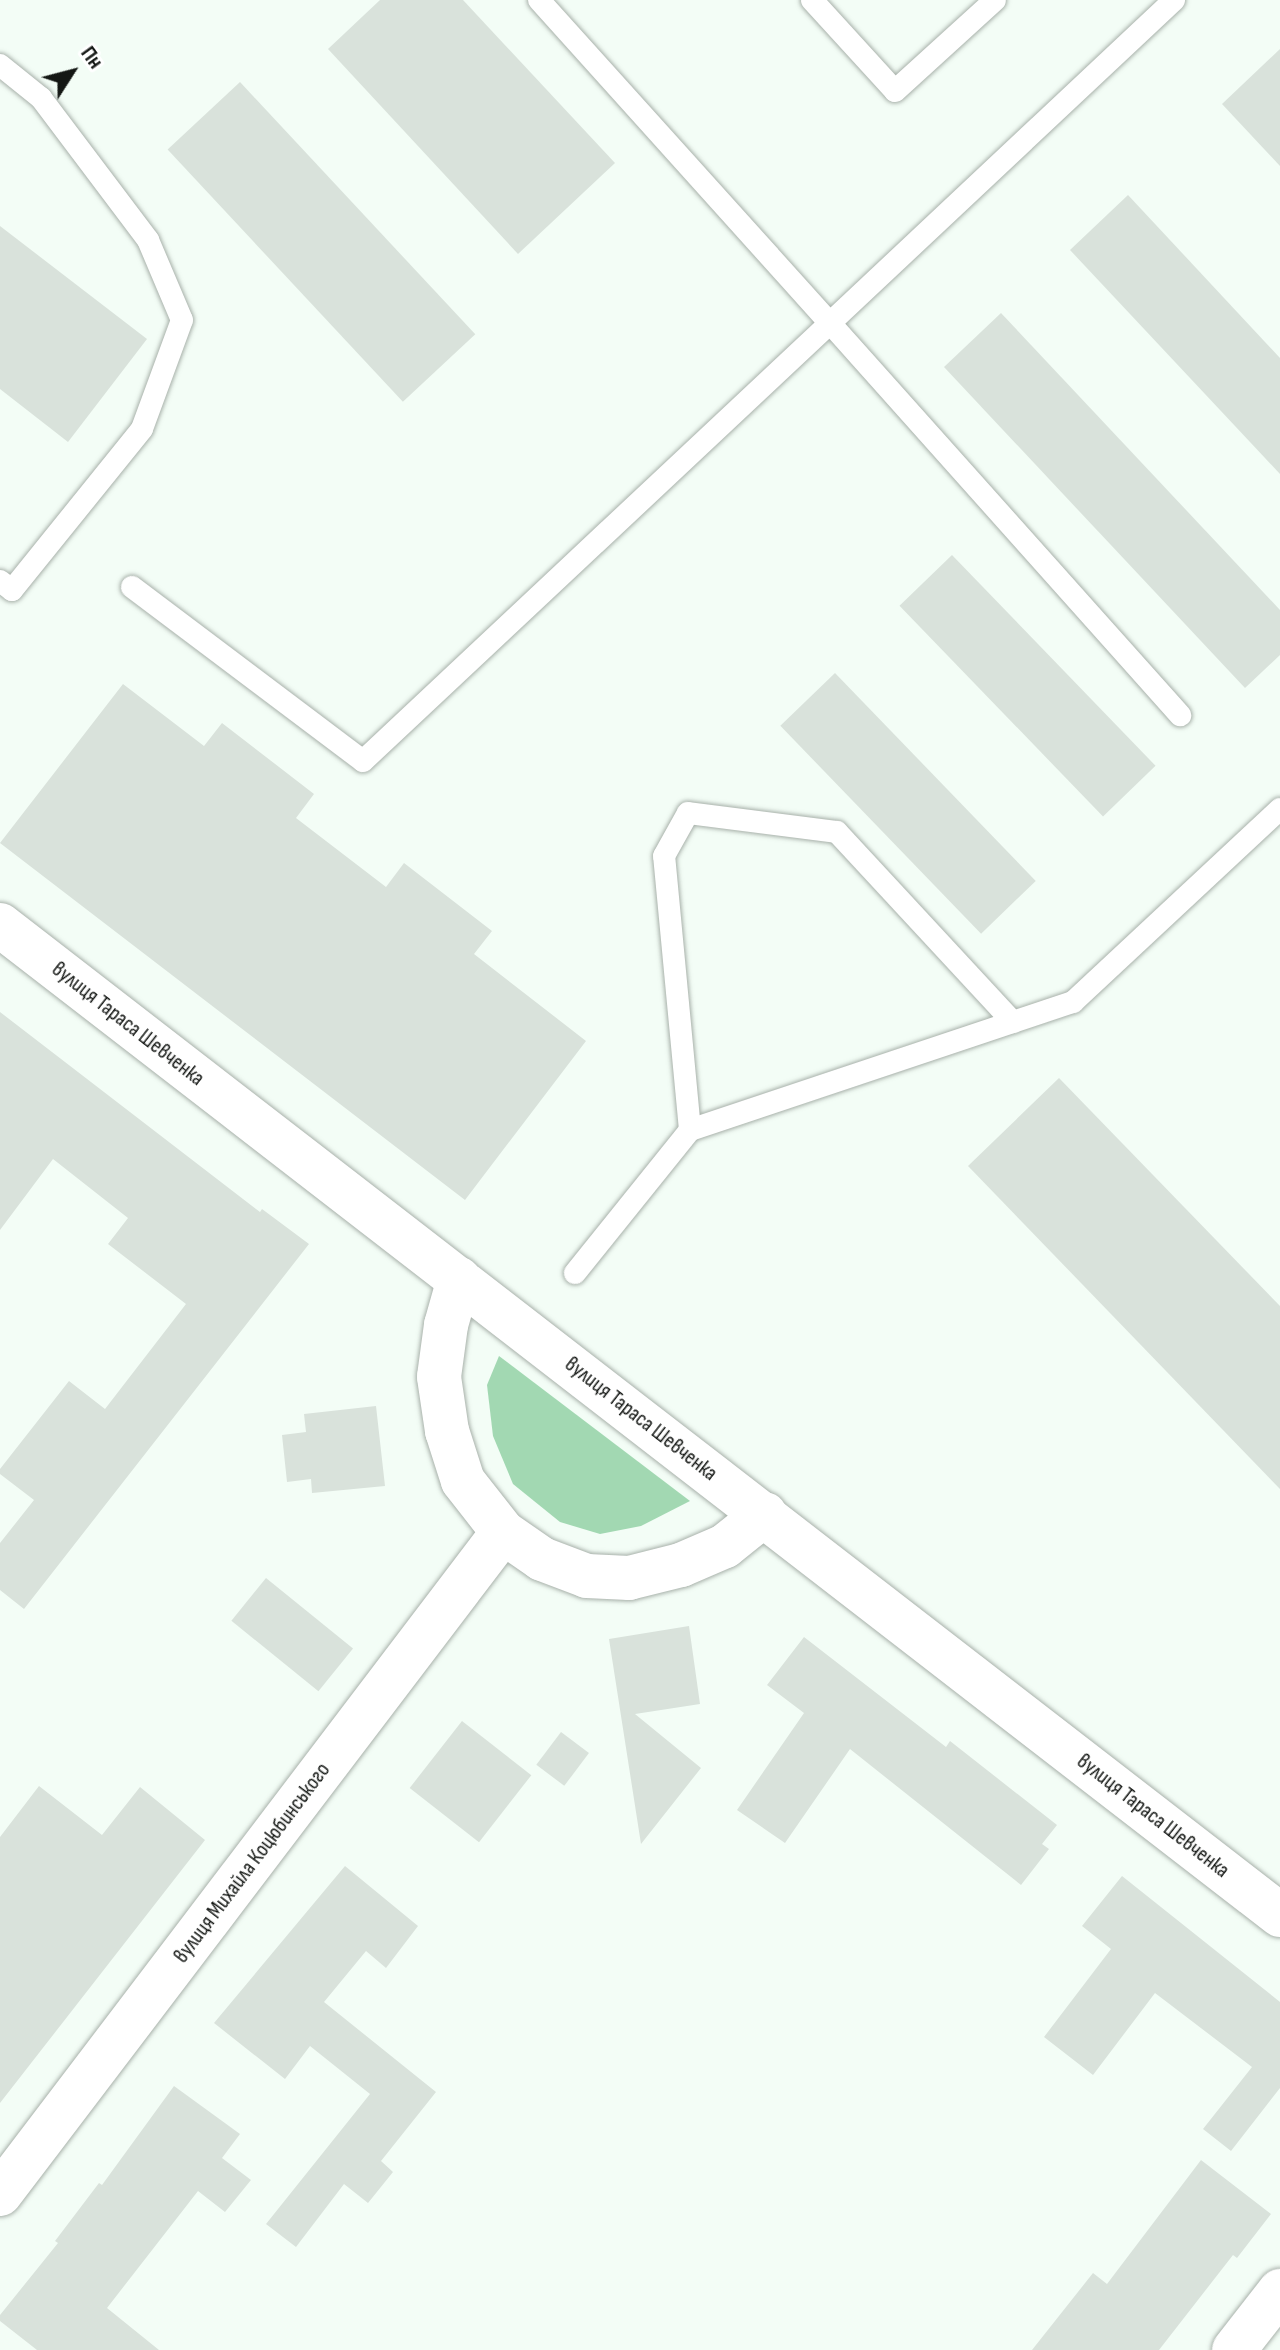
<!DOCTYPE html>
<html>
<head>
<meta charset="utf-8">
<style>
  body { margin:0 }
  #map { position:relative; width:1280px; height:2350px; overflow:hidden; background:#f3fdf6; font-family:"Sofia Sans Condensed",sans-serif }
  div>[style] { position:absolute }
  .green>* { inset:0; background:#a2d8b2 }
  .building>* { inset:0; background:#d9e2db; transform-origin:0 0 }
  .roads { filter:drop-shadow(0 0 2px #a8b1aa) drop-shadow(0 0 2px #a8b1aa) }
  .lane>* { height:22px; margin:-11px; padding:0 11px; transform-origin:11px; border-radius:11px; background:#fff }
  .street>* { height:44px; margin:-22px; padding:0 22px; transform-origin:22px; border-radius:22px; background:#fff }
  .secondary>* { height:44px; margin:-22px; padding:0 22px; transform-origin:22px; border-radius:22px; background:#fff }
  span { translate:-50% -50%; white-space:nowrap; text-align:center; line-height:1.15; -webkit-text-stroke:7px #fff; paint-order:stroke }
  .street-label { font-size:22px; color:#141714 }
  .north { position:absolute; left:32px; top:32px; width:80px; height:80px; -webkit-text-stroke:6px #fff; paint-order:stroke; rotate:54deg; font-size:22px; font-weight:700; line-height:32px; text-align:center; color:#141714 }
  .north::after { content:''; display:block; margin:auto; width:28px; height:36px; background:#141714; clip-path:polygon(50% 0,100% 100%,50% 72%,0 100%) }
</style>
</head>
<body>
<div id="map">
  <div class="green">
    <div style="clip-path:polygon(499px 1356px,690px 1501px,641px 1526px,600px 1534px,560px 1522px,513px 1484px,493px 1436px,487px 1385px)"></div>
  </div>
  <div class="building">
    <div style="clip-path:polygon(380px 0,463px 0,615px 163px,518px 254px,328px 49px)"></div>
    <div style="clip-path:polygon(1280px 49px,1280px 166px,1222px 104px)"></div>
    <div style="left:240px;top:82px;width:345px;height:99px;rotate:47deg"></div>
    <div style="clip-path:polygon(1128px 195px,1280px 358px,1280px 474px,1070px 250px)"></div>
    <div style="clip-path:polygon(0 226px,147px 339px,68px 442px,0 389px)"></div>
    <div style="clip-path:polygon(1001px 313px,1280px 610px,1280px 655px,1245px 688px,944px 367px)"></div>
    <div style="left:952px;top:555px;width:293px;height:73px;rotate:46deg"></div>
    <div style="left:835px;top:673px;width:289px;height:76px;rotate:46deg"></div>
    <div style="clip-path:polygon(123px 684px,204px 746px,222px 723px,314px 794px,296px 818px,386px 887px,404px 863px,492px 931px,474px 954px,586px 1041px,465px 1200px,0 843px)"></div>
    <div style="clip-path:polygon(0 1012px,260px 1212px,262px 1209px,309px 1244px,24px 1609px,0 1590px,0 1543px,34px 1500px,0 1474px,0 1469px,69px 1381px,105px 1409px,186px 1304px,108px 1244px,128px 1218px,53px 1159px,0 1230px)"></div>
    <div style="clip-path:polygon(1059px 1078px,1280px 1306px,1280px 1489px,968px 1166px)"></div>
    <div style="clip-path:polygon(376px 1406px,385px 1486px,312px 1493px,311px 1479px,287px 1482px,282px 1435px,306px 1432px,304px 1414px)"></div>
    <div style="left:266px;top:1578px;width:112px;height:55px;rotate:39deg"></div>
    <div style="clip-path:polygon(689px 1626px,700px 1704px,635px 1714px,701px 1768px,641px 1844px,609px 1639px)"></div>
    <div style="clip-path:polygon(804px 1637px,946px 1747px,950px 1741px,1057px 1825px,1042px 1844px,1049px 1849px,1021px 1885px,850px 1749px,785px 1843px,737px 1810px,804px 1713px,767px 1685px)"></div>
    <div style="left:462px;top:1721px;width:88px;height:85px;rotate:38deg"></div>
    <div style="left:561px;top:1732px;width:35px;height:41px;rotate:37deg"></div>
    <div style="clip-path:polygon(39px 1786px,102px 1835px,140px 1787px,205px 1840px,0 2103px,0 1837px)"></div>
    <div style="clip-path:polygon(345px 1866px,418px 1926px,386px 1968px,366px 1951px,324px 2002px,436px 2092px,381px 2161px,393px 2172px,368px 2203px,344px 2184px,296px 2247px,266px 2224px,370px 2094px,310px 2046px,285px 2079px,214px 2023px)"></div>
    <div style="clip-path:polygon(1122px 1876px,1280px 2002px,1280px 2088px,1231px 2151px,1203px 2129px,1252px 2067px,1155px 1993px,1093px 2075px,1044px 2037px,1111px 1949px,1082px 1926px)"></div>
    <div style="clip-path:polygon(174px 2086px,240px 2134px,222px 2158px,251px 2180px,225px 2212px,198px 2191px,107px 2308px,159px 2350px,37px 2350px,0 2321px,0 2315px,58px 2243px,55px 2241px,99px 2183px,102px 2185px)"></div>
    <div style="clip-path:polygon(1201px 2160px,1271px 2214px,1237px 2258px,1233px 2255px,1159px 2350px,1032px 2350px,1093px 2273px,1107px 2284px)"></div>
  </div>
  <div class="roads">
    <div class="lane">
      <div style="left:539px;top:0;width:435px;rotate:48deg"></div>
      <div style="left:830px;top:323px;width:472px;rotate:-43.2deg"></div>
      <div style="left:812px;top:0;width:123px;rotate:47.6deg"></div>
      <div style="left:895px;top:91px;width:135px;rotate:-42.3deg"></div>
      <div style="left:0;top:65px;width:53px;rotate:38.8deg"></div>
      <div style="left:41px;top:98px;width:178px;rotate:53deg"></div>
      <div style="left:148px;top:240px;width:87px;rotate:67deg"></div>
      <div style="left:182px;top:320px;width:116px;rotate:110.2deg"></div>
      <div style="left:142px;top:429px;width:207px;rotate:128.9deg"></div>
      <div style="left:12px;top:590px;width:15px;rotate:-143deg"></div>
      <div style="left:132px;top:587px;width:289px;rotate:37deg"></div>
      <div style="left:363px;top:761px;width:640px;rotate:-43.16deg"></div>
      <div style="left:830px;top:323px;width:526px;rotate:48.24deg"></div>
      <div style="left:690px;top:1130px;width:275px;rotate:-95.4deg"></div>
      <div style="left:664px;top:856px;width:49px;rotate:-60.8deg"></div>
      <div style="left:688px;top:813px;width:150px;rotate:7.3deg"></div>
      <div style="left:837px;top:832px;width:259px;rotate:47.2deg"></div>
      <div style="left:575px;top:1273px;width:184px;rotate:-51.2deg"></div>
      <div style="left:690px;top:1130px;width:404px;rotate:-18.5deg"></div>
      <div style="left:1073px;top:1002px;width:283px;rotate:-43deg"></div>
    </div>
    <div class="street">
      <div style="left:459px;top:1279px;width:48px;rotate:105.8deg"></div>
      <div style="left:446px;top:1325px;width:52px;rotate:97.7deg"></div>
      <div style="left:439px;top:1377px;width:55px;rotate:81.6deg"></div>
      <div style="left:447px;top:1431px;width:52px;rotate:72.3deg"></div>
      <div style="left:463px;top:1481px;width:65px;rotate:51.9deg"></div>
      <div style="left:503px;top:1532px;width:47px;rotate:34.7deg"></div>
      <div style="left:542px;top:1559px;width:48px;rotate:20.7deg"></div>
      <div style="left:587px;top:1576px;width:42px;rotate:2.7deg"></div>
      <div style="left:629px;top:1578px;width:54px;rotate:-14deg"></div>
      <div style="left:681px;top:1565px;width:48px;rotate:-23.4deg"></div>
      <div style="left:725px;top:1546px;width:51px;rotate:-38.7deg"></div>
      <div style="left:0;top:2194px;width:831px;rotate:-52.77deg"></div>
      <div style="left:1234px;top:2350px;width:75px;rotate:-52.1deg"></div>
    </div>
    <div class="secondary">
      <div style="left:0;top:925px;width:1618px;rotate:37.72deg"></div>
    </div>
  </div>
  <div class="street-label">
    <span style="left:128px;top:1024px;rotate:38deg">вулиця Тараса Шевченка</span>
    <span style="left:641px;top:1419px;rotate:38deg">вулиця Тараса Шевченка</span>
    <span style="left:1153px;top:1816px;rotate:38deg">вулиця Тараса Шевченка</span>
    <span style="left:252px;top:1863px;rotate:-53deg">вулиця Михайла Коцюбинського</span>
  </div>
  <div class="north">Пн</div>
</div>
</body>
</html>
